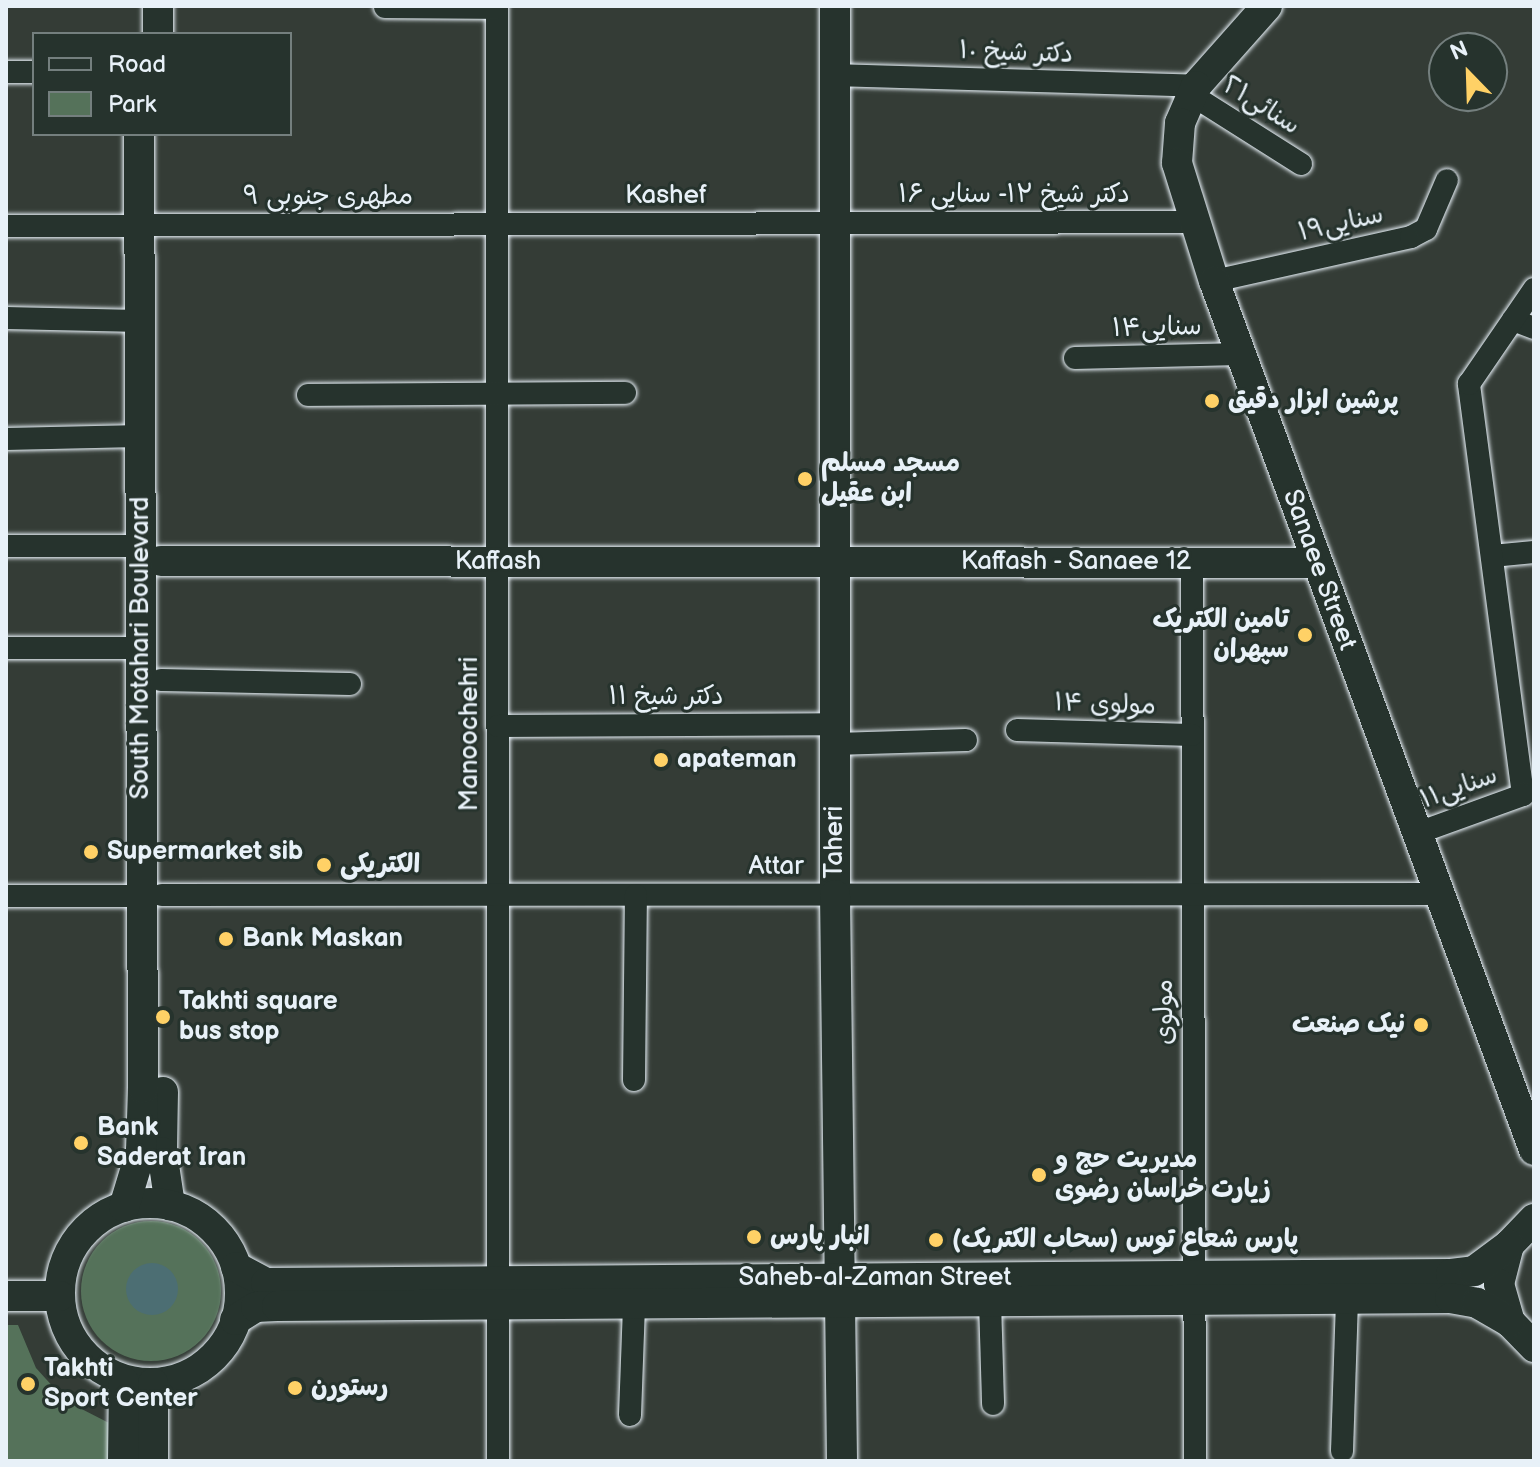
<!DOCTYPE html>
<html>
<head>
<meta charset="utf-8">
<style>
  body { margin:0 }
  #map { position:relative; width:1540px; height:1467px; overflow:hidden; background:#343c36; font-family:"Balsamiq Sans","Playpen Sans Arabic",sans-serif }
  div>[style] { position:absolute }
  .green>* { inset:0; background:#55725a }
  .round { border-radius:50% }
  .water>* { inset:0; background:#4c6e73 }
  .roads { filter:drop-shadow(0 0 2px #e8f1f8) drop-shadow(0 0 2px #e8f1f8) }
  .street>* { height:22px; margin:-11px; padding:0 11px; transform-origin:11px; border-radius:11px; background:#26332d }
  .secondary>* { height:30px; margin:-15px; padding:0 15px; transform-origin:15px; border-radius:15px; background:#26332d }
  .secondary>.ring { margin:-15px; padding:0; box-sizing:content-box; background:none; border:30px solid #26332d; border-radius:50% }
  .dots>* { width:22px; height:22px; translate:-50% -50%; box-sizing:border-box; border:4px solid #26332d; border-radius:50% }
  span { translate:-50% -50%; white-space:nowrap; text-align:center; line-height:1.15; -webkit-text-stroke:6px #26332d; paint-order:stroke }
  .street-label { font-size:26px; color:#e8f1f8 }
  .poi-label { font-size:26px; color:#e8f1f8; font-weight:700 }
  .left { translate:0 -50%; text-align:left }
  .right { translate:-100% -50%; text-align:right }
  .frame { position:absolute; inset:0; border:8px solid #e8f1f8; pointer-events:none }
  .legend { position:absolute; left:32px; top:32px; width:260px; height:104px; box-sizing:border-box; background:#26332d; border:2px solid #747f7e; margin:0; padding:10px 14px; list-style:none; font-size:24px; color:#e8f1f8 }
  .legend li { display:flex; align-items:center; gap:16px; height:40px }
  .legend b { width:40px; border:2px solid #747f7e }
  .north { position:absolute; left:1428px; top:32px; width:80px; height:80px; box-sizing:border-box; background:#26332d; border:2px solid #747f7e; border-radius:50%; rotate:337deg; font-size:22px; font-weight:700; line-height:32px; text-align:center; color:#e8f1f8 }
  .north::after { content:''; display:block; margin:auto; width:28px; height:36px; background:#ffd166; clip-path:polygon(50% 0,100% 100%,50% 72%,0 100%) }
</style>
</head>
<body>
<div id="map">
  <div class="green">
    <div class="round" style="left:81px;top:1221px;width:140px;height:140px"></div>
    <div style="clip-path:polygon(6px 1325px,18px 1325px,36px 1368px,66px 1401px,109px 1423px,118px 1461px,6px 1461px)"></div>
  </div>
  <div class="water">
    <div class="round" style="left:126px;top:1263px;width:52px;height:52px"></div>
  </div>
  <div class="roads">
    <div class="street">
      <div style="left:497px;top:6px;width:1455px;rotate:89.96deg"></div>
      <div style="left:385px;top:7px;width:112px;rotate:0.5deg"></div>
      <div style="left:6px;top:72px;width:28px"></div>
      <div style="left:835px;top:75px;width:361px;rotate:1.7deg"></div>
      <div style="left:1192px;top:95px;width:129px;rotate:32.3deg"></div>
      <div style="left:6px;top:226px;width:1187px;rotate:-0.19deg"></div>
      <div style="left:1214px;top:281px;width:202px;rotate:-12.6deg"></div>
      <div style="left:1411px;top:237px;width:17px;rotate:-28deg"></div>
      <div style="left:1426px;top:229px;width:53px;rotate:-66.8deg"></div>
      <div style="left:6px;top:318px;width:134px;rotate:1.3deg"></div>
      <div style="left:1513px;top:320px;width:22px;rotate:21deg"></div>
      <div style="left:1075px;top:358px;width:166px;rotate:-1.4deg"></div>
      <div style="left:308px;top:395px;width:317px;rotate:-0.4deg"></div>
      <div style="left:6px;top:439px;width:134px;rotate:-1.3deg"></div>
      <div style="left:6px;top:546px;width:135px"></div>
      <div style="left:1492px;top:556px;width:42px;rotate:-5.4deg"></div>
      <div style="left:1192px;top:563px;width:898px;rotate:89.81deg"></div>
      <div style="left:6px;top:648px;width:135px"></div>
      <div style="left:161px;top:680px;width:189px;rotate:1.2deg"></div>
      <div style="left:498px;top:726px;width:337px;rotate:-0.3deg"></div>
      <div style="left:1017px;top:730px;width:175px;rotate:1.6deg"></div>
      <div style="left:835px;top:744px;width:131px;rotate:-1.7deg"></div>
      <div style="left:1523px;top:795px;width:415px;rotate:-97.5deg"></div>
      <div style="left:1469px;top:384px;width:115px;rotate:-55.6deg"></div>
      <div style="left:1415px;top:834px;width:115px;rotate:-19.9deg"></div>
      <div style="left:162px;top:895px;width:1275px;rotate:-0.04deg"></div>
      <div style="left:6px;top:896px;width:136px"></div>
      <div style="left:634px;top:1080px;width:185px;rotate:-89.4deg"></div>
      <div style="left:990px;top:1301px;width:103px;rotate:88.3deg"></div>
      <div style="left:630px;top:1415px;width:111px;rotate:-87.9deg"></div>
      <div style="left:1342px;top:1451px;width:152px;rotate:-88.1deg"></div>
    </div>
    <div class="secondary">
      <div style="left:158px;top:6px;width:28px;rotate:90deg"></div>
      <div style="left:835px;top:6px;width:889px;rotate:90deg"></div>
      <div style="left:835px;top:895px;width:566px;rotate:89.29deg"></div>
      <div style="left:1267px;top:6px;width:107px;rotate:131.6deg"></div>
      <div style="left:1196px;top:86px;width:40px;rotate:113.4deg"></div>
      <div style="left:1180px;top:123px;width:40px;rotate:94.3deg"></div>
      <div style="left:1177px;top:163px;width:124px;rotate:72.6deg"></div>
      <div style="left:1214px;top:281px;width:926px;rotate:69.78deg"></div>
      <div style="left:161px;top:561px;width:1156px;rotate:0.1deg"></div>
      <div style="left:163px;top:1092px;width:60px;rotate:91deg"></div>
      <div style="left:162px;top:1152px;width:54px;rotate:81.4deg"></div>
      <div class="ring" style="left:60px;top:1203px;width:150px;height:150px"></div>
      <div style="left:124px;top:1207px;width:59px;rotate:-73.1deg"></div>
      <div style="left:141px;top:1151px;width:63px;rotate:-88.2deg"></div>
      <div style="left:143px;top:1088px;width:954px;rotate:-90.24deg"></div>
      <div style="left:1534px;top:1219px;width:36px;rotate:134deg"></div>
      <div style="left:1509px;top:1245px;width:40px;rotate:104.4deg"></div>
      <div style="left:1499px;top:1284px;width:40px;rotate:74deg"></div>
      <div style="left:1510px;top:1322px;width:35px;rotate:46deg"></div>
      <div style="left:236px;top:1267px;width:34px;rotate:28deg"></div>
      <div style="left:266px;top:1283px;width:1185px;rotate:-0.44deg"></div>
      <div style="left:1451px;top:1274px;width:23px;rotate:-7deg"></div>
      <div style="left:1474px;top:1271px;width:44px;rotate:-36.6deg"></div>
      <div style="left:6px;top:1296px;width:54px"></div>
      <div style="left:235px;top:1320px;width:25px;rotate:-32deg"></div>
      <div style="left:256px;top:1307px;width:21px;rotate:-3deg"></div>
      <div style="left:277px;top:1306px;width:1173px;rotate:-0.39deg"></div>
      <div style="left:1450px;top:1298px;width:27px;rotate:10deg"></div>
      <div style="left:1477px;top:1303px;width:38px;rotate:30deg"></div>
      <div style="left:153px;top:1383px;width:78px;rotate:90deg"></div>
      <div style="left:123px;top:1461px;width:79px;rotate:-89.3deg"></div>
    </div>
  </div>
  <div class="dots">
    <div style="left:1212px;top:401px;background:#ffd166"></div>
    <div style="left:805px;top:479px;background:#ffd166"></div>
    <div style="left:1305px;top:635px;background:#ffd166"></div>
    <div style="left:661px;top:760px;background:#ffd166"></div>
    <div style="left:91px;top:852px;background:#ffd166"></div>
    <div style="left:324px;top:865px;background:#ffd166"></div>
    <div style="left:226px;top:939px;background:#ffd166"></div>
    <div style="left:163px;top:1017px;background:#ffd166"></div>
    <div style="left:1421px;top:1025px;background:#ffd166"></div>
    <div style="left:81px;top:1143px;background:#ffd166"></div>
    <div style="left:1039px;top:1175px;background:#ffd166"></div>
    <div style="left:754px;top:1237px;background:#ffd166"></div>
    <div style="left:936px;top:1240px;background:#ffd166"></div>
    <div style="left:28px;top:1384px;background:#ffd166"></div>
    <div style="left:295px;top:1388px;background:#ffd166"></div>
  </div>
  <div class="street-label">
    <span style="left:1016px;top:53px;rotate:2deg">دکتر شیخ ۱۰</span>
    <span style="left:1261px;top:106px;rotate:32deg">سنائی٢١</span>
    <span style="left:1014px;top:195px">دکتر شیخ ۱۲- سنایی ۱۶</span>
    <span style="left:666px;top:196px">Kashef</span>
    <span style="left:328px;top:197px">مطهری جنوبی ۹</span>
    <span style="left:1341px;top:224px;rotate:-13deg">سنایی۱۹</span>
    <span style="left:1157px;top:328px;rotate:-1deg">سنایی۱۴</span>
    <span style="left:498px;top:562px">Kaffash</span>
    <span style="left:1076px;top:562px">Kaffash - Sanaee 12</span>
    <span style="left:1319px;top:570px;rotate:70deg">Sanaee Street</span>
    <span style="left:141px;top:648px;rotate:-90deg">South Motahari Boulevard</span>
    <span style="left:666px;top:697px">دکتر شیخ ۱۱</span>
    <span style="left:1105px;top:705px;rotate:2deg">مولوی ۱۴</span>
    <span style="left:470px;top:734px;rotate:-90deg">Manoochehri</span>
    <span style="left:1459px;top:788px;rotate:-20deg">سنایی۱۱</span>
    <span style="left:835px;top:842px;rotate:-90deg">Taheri</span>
    <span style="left:776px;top:867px">Attar</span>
    <span style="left:1165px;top:1012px;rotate:-90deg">مولوی</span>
    <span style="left:875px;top:1278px">Saheb-al-Zaman Street</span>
  </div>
  <div class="poi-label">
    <span class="left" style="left:1228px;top:401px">پرشین ابزار دقیق</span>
    <span class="left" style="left:821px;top:479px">مسجد مسلم<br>ابن عقیل</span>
    <span class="right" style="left:1289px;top:635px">تامین الکتریک<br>سپهران</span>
    <span class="left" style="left:677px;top:760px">apateman</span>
    <span class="left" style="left:107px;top:852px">Supermarket sib</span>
    <span class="left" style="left:340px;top:865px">الکتریکی</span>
    <span class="left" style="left:242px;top:939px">Bank Maskan</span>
    <span class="left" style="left:179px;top:1017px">Takhti square<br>bus stop</span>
    <span class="right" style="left:1405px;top:1025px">نیک صنعت</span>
    <span class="left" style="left:97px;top:1143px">Bank<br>Saderat Iran</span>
    <span class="left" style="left:1055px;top:1175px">مدیریت حج و<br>زیارت خراسان رضوی</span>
    <span class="left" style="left:770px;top:1237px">انبار پارس</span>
    <span class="left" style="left:952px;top:1240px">پارس شعاع توس (سحاب الکتریک)</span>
    <span class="left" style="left:44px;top:1384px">Takhti<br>Sport Center</span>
    <span class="left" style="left:311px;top:1388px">رستورن</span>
  </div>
  <div class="frame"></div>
  <ul class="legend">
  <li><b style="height:10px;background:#26332d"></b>Road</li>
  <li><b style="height:22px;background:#55725a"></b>Park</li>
  </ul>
  <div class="north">N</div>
</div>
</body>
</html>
